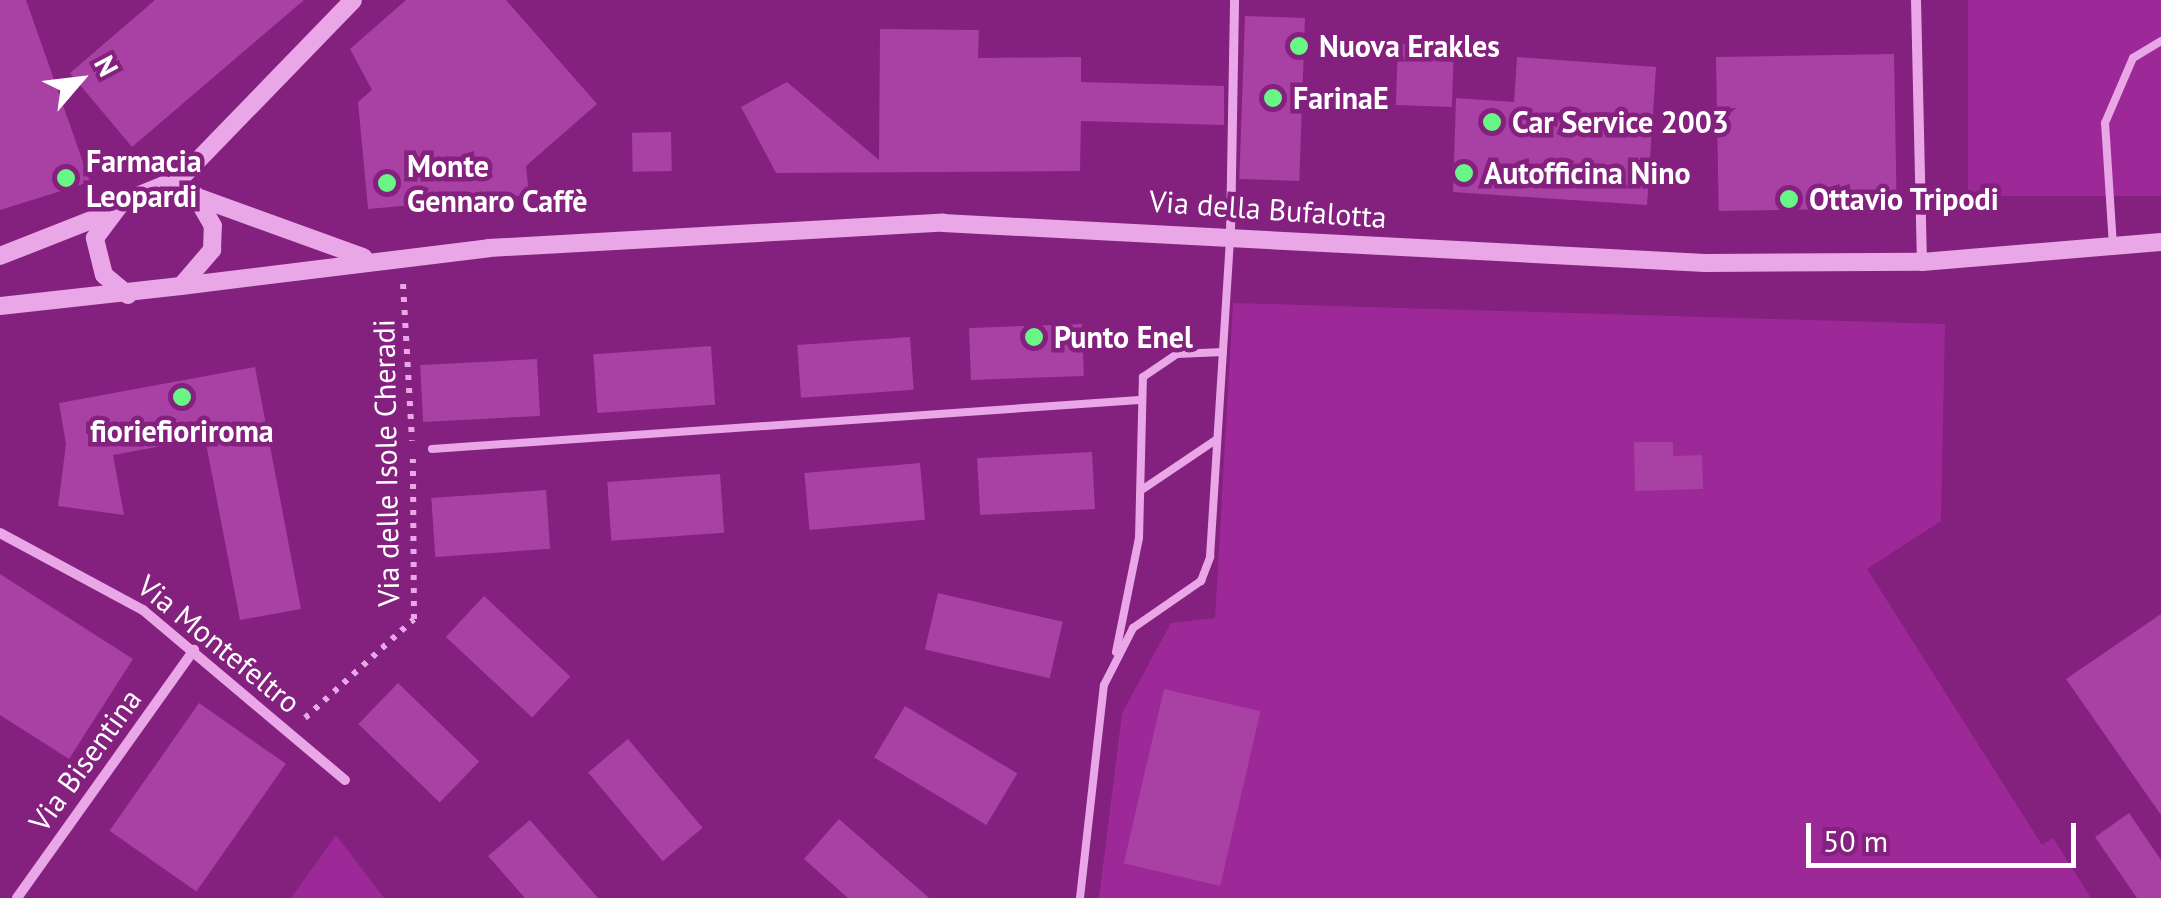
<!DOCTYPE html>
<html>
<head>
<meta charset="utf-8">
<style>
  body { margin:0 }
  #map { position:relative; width:2161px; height:898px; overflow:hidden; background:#84207e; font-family:"PT Sans",sans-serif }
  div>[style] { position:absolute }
  .green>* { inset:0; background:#9c2997; transform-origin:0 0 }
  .building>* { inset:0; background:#a940a4; transform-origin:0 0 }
  .path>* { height:6px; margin-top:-3px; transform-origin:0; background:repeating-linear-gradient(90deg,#e9a7e7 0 5px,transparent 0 13px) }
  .service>* { height:8px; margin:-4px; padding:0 4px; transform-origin:4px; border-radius:4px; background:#e9a7e7 }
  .pedestrian>* { height:9px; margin:-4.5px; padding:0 4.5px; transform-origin:4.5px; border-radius:4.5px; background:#e9a7e7 }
  .minor>* { height:10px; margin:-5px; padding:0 5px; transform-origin:5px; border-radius:5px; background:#e9a7e7 }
  .tertiary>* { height:18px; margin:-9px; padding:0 9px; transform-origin:9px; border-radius:9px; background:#e9a7e7 }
  .dots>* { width:28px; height:28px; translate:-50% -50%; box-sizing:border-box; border:5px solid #84207e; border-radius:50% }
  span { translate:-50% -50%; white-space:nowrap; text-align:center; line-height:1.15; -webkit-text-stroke:9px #84207e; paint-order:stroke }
  .poi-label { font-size:30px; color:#fff; font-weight:700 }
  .left { translate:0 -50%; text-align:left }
  .street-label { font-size:30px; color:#fff }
  .north { position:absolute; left:30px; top:30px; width:100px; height:100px; -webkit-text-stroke:8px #84207e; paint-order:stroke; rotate:62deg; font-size:28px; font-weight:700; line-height:40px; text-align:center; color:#fff }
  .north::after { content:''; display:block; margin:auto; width:35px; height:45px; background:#fff; clip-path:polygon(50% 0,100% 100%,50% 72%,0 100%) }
  .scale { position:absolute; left:1806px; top:823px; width:270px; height:45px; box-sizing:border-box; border:5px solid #fff; border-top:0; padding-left:12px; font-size:30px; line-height:35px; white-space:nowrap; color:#fff; -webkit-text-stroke:8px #84207e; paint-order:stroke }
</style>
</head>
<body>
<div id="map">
  <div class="green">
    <div style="left:1968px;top:0;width:193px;height:196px"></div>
    <div style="clip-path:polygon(1233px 303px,1945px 324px,1941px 521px,1867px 569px,2042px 845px,2053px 838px,2091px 898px,1099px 898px,1122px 713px,1171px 623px,1215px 618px)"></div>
    <div style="clip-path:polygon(336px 835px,384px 898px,291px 898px)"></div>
  </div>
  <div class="building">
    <div style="clip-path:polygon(0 0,26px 0,90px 182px,0 210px)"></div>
    <div style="clip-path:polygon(155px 0,304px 0,132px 147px,70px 73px)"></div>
    <div style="clip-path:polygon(406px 0,506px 0,597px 104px,526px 166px,529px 195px,368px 209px,358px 102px,372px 90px,350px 49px)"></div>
    <div style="left:1245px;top:16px;width:60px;height:163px;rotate:2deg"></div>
    <div style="clip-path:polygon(880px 29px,979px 30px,978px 58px,1081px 57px,1081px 82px,1224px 86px,1224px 125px,1081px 121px,1080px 171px,776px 173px,741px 107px,787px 82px,879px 160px)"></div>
    <div style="left:1398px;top:44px;width:56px;height:61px;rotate:2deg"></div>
    <div style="left:1894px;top:54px;width:154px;height:178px;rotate:89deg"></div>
    <div style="clip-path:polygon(1517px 57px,1656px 67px,1647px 205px,1453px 192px,1456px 98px,1514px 102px)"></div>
    <div style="left:671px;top:132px;width:39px;height:39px;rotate:89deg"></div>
    <div style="left:1082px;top:324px;width:52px;height:113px;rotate:88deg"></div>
    <div style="left:910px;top:337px;width:53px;height:113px;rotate:86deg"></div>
    <div style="left:711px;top:346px;width:59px;height:118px;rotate:86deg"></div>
    <div style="left:537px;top:359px;width:57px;height:117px;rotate:87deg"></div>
    <div style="clip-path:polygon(255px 367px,301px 609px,240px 620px,205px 438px,113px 455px,124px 515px,58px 506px,66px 444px,59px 403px)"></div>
    <div style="clip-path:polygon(1634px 442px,1673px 442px,1673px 456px,1702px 455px,1703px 489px,1635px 491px)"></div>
    <div style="left:1092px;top:452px;width:57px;height:115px;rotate:87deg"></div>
    <div style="left:920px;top:463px;width:57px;height:116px;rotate:85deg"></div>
    <div style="left:720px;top:474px;width:59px;height:113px;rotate:86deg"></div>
    <div style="left:546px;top:490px;width:59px;height:115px;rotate:86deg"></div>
    <div style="clip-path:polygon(0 574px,133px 659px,69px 759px,0 715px)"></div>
    <div style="left:938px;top:593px;width:128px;height:58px;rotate:13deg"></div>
    <div style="left:484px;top:596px;width:118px;height:56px;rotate:43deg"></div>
    <div style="clip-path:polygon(2161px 614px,2161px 815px,2066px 679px)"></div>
    <div style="left:398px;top:683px;width:113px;height:57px;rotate:44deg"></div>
    <div style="left:1164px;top:689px;width:99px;height:179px;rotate:13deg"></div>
    <div style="left:199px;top:703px;width:106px;height:156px;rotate:35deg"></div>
    <div style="left:905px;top:706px;width:131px;height:60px;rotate:31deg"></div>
    <div style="left:628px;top:739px;width:116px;height:52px;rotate:50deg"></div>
    <div style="clip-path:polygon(2129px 813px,2161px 860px,2161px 898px,2137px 898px,2095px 837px)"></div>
    <div style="clip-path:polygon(839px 819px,929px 898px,848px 898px,804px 859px)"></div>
    <div style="clip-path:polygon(530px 820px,598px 898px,525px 898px,488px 856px)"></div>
  </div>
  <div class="path">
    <div style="left:403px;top:284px;width:157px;rotate:86.7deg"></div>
    <div style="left:305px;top:718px;width:147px;rotate:-42.2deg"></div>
    <div style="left:414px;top:619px;width:160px;rotate:-90.4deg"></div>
  </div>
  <div class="service">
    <div style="left:2113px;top:246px;width:123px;rotate:-93.7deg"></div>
    <div style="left:2105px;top:123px;width:71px;rotate:-66.7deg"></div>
    <div style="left:2133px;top:58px;width:33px;rotate:-31deg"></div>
    <div style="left:432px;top:449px;width:709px;rotate:-3.96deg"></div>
    <div style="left:1143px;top:489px;width:89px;rotate:-34deg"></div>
    <div style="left:1116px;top:652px;width:116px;rotate:-78.6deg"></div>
    <div style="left:1139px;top:538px;width:161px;rotate:-88.6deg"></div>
    <div style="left:1143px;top:377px;width:41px;rotate:-34.1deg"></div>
    <div style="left:1177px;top:354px;width:46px;rotate:-2.5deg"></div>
    <div style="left:1080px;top:898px;width:214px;rotate:-83.6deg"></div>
    <div style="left:1104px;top:685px;width:64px;rotate:-63deg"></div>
    <div style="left:1133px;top:628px;width:83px;rotate:-34.7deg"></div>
    <div style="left:1201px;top:581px;width:26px;rotate:-69deg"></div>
    <div style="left:1210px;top:557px;width:321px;rotate:-86.4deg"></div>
  </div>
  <div class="pedestrian">
    <div style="left:1230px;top:232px;width:232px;rotate:-89deg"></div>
  </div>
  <div class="minor">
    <div style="left:1916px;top:0;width:262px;rotate:88.7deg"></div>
    <div style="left:0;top:533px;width:162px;rotate:28.3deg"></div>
    <div style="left:143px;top:610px;width:264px;rotate:40.1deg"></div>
    <div style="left:17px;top:898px;width:305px;rotate:-54.5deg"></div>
  </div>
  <div class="tertiary">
    <div style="left:174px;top:185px;width:257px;rotate:-45.9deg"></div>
    <div style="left:0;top:256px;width:117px;rotate:-21.5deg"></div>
    <div style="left:181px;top:286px;width:310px;rotate:-7deg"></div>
    <div style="left:489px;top:248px;width:455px;rotate:-3.2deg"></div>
    <div style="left:943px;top:223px;width:763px;rotate:3deg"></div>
    <div style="left:1705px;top:263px;width:217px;rotate:-0.3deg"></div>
    <div style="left:1922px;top:262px;width:240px;rotate:-4.8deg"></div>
    <div style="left:128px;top:295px;width:31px;rotate:-140deg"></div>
    <div style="left:104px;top:275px;width:38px;rotate:-104deg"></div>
    <div style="left:95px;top:238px;width:45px;rotate:-53.1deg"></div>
    <div style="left:122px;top:202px;width:45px;rotate:-22deg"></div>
    <div style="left:164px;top:185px;width:212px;rotate:19.9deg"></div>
    <div style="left:0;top:306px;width:182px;rotate:-6.3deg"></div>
    <div style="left:181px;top:286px;width:48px;rotate:-49.3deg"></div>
    <div style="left:212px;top:250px;width:24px;rotate:-88deg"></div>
    <div style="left:213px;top:226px;width:36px;rotate:-120deg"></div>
  </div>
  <div class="dots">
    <div style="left:1299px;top:46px;background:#68f785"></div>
    <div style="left:1273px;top:98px;background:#68f785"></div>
    <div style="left:1492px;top:122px;background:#68f785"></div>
    <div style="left:1464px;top:173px;background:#68f785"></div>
    <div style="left:66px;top:178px;background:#68f785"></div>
    <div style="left:387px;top:183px;background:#68f785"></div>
    <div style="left:1789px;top:199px;background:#68f785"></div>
    <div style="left:1034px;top:337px;background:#68f785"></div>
    <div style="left:182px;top:397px;background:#68f785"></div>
  </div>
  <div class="poi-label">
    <span class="left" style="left:1319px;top:46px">Nuova Erakles</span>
    <span class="left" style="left:1293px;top:98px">FarinaE</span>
    <span class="left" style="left:1512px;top:122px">Car Service 2003</span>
    <span class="left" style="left:86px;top:178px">Farmacia<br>Leopardi</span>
    <span class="left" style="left:407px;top:183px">Monte<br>Gennaro Caffè</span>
    <span class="left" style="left:1484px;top:173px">Autofficina Nino</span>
    <span class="left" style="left:1809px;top:199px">Ottavio Tripodi</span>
    <span class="left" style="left:1054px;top:337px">Punto Enel</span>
    <span style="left:182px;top:431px">fioriefioriroma</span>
  </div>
  <div class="street-label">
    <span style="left:1268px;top:209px;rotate:4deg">Via della Bufalotta</span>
    <span style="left:386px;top:463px;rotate:-91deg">Via delle Isole Cheradi</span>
    <span style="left:219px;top:644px;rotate:39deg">Via Montefeltro</span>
    <span style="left:85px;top:760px;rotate:-54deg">Via Bisentina</span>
  </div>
  <div class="north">N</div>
  <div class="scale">50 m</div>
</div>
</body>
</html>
